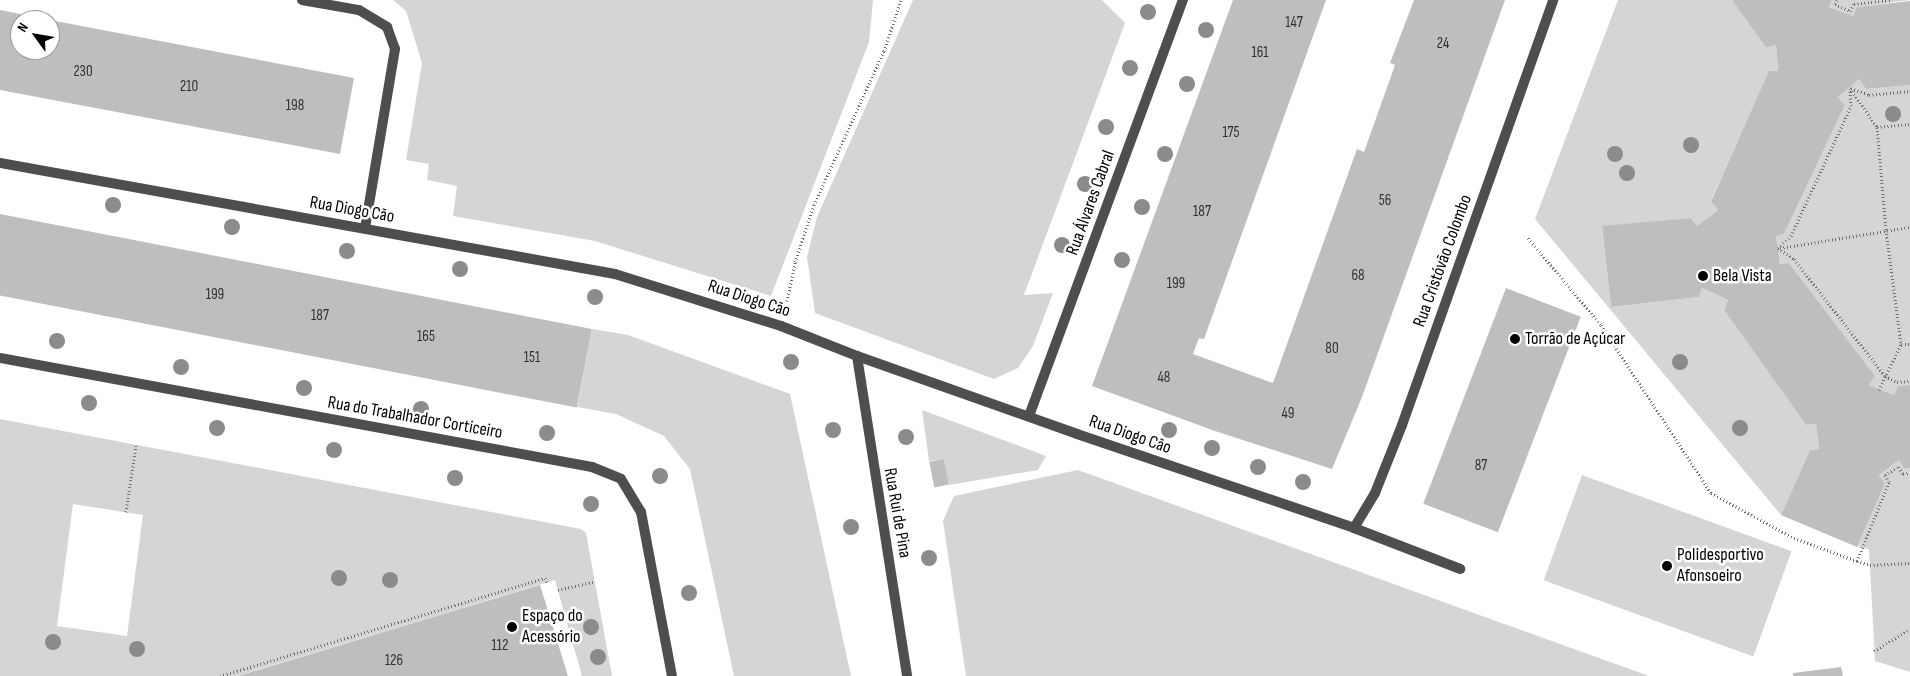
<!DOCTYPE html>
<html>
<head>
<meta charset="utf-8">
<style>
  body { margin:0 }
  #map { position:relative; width:1910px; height:676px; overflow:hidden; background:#fff; font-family:"Sofia Sans Condensed",sans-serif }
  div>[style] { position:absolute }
  .green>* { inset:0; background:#d5d5d5; transform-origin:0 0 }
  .building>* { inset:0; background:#bebebe; transform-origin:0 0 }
  .path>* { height:3px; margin-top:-1.5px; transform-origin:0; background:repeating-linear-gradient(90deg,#707070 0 1px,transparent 0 3.5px) }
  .street>* { height:10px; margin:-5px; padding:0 5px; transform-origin:5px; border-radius:5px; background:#4e4e4e }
  .trees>* { width:16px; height:16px; margin:-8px; border-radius:50%; background:#8b8b8b }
  .dots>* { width:14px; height:14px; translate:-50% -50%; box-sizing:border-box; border:2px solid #fff; border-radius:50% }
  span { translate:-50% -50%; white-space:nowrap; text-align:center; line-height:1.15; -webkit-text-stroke:5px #fff; paint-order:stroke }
  .number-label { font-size:15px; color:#303030 }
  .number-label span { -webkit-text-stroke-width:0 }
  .street-label { font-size:18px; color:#000 }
  .poi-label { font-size:18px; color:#000 }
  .left { translate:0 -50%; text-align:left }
  .north { position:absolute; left:10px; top:10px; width:50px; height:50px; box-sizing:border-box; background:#fff; border:1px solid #999; border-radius:50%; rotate:302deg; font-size:14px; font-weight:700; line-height:20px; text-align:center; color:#000 }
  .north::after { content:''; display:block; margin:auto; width:18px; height:22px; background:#000; clip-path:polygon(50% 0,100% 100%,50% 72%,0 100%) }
</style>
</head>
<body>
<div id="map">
  <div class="green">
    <div style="clip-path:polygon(393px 0,873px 0,869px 42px,771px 296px,595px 241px,453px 216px,457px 186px,427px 180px,429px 164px,406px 160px,422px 63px,406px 11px)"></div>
    <div style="clip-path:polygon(913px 0,1102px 0,1125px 23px,1024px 295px,1053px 293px,1033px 346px,1018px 368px,994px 379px,815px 313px,807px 257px,817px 217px)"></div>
    <div style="clip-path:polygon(1618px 0,1732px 0,1776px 45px,1778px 71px,1769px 72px,1711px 200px,1718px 210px,1697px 226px,1691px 218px,1602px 227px,1611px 307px,1699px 297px,1702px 288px,1728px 300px,1724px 310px,1806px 425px,1816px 424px,1819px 449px,1810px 450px,1781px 515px,1535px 219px)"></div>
    <div style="clip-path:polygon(1832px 0,1910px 0,1857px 7px,1853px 16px,1829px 7px)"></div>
    <div style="clip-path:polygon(1859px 79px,1866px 89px,1910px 85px,1910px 385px,1898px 386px,1894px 395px,1869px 385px,1875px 376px,1789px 263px,1780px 264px,1776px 236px,1784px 234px,1845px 105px,1838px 97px)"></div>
    <div style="clip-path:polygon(592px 329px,628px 335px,790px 394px,851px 676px,734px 676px,690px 469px,664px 436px,616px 414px,577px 407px)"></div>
    <div style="clip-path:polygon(922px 410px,1046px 456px,1038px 470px,949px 485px,944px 459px,929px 461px)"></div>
    <div style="clip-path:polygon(evenodd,0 419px,581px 529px,586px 533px,612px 676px,582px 676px,555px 580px,237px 676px,0 676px,0 419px,73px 504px,143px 515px,127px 636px,57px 626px,73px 504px)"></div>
    <div style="clip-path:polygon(1899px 460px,1904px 469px,1910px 468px,1910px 672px,1875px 661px,1869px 549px,1857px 547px,1885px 484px,1879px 475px)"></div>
    <div style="clip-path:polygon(1078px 470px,1471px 612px,1649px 676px,966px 676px,943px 521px,954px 496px)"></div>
    <div style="left:1582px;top:475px;width:223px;height:112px;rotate:20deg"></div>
  </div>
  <div class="building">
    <div style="clip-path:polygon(1233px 0,1326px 0,1204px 339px,1199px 338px,1193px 354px,1273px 383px,1357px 149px,1364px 152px,1395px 65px,1390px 63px,1414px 0,1505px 0,1362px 397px,1332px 469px,1215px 431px,1092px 386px)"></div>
    <div style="clip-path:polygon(1732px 0,1832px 0,1829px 7px,1853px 16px,1857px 7px,1910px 1px,1910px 85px,1866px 89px,1859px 79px,1838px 97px,1845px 105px,1784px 234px,1776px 236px,1780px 264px,1789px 263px,1875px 376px,1869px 385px,1894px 395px,1898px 386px,1910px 385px,1910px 468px,1904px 469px,1899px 460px,1879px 475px,1885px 484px,1857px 547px,1781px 515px,1810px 450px,1819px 449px,1816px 424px,1806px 425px,1724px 310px,1728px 300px,1702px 288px,1699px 297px,1611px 307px,1602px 226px,1691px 218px,1697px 226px,1718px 210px,1711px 201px,1769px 71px,1778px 71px,1776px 45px,1766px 47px)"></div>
    <div style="clip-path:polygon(0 10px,46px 19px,20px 20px,20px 50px,50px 50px,50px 20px,354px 78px,340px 154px,0 90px)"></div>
    <div style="left:0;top:214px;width:603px;height:80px;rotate:11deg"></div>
    <div style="left:1506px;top:288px;width:80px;height:231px;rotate:21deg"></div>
    <div style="left:944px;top:459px;width:26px;height:15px;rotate:79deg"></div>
    <div style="clip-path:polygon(540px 585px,568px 676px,238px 676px,433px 617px)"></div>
    <div style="clip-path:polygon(1841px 667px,1843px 676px,1793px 676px,1793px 673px)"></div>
  </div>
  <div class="path">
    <div style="left:1837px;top:0;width:4px;rotate:117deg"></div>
    <div style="left:1835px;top:4px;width:17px;rotate:25deg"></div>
    <div style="left:1850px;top:11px;width:8px;rotate:-60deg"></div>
    <div style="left:1854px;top:4px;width:37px;rotate:-6deg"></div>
    <div style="left:1850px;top:88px;width:47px;rotate:55.3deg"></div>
    <div style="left:1877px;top:127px;width:103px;rotate:85deg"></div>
    <div style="left:1886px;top:230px;width:115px;rotate:82.5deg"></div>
    <div style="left:1901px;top:344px;width:9px"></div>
    <div style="left:1851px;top:88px;width:19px;rotate:21deg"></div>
    <div style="left:1869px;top:95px;width:41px;rotate:-5.6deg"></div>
    <div style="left:1877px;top:127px;width:33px;rotate:-5deg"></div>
    <div style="left:1528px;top:238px;width:114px;rotate:50deg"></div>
    <div style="left:1601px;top:325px;width:201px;rotate:56.8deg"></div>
    <div style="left:1711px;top:493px;width:94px;rotate:28.5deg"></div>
    <div style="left:1794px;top:538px;width:67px;rotate:20.1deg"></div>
    <div style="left:1857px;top:561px;width:14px;rotate:17deg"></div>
    <div style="left:1870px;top:565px;width:40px;rotate:-2.9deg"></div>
    <div style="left:1778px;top:248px;width:19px;rotate:35deg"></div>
    <div style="left:1794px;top:259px;width:148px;rotate:52.1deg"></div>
    <div style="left:1885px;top:376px;width:13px;rotate:27deg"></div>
    <div style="left:1897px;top:382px;width:13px;rotate:-4deg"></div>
    <div style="left:1778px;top:248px;width:18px;rotate:-43deg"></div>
    <div style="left:1791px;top:236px;width:143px;rotate:-65.2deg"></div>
    <div style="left:1851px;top:106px;width:16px;rotate:-94deg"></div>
    <div style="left:1780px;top:248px;width:132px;rotate:-9.2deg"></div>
    <div style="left:787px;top:301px;width:40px;rotate:-78deg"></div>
    <div style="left:795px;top:262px;width:60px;rotate:-71.6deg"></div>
    <div style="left:814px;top:205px;width:169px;rotate:-65.6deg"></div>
    <div style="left:884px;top:51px;width:54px;rotate:-71.6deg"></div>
    <div style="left:1879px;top:390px;width:51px;rotate:-64.4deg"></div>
    <div style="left:126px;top:512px;width:67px;rotate:-81.4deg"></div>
    <div style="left:1857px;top:561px;width:85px;rotate:-67.9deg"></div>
    <div style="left:1889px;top:482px;width:8px;rotate:-120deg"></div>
    <div style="left:1885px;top:475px;width:15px;rotate:-32deg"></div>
    <div style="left:1898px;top:467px;width:9px;rotate:54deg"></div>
    <div style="left:1903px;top:474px;width:7px;rotate:-8deg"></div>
    <div style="left:558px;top:590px;width:36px;rotate:-13deg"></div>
    <div style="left:1874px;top:651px;width:42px;rotate:-31.4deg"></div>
    <div style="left:220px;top:676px;width:339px;rotate:-16.8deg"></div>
    <div style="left:545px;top:578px;width:5px;rotate:68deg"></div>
  </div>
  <div class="street">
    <div style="left:302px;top:0;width:58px;rotate:10deg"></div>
    <div style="left:359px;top:10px;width:33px;rotate:31deg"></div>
    <div style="left:387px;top:27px;width:23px;rotate:70deg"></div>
    <div style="left:395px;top:49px;width:182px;rotate:99.5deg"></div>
    <div style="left:0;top:163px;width:625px;rotate:10.23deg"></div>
    <div style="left:615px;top:274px;width:174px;rotate:17.4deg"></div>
    <div style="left:781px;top:326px;width:82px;rotate:21.5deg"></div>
    <div style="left:857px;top:356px;width:233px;rotate:19.5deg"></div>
    <div style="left:1077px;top:434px;width:293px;rotate:18.7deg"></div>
    <div style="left:1354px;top:528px;width:114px;rotate:21.1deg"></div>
    <div style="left:857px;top:356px;width:324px;rotate:81.1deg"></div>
    <div style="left:0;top:358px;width:602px;rotate:10.43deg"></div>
    <div style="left:592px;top:467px;width:31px;rotate:22deg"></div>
    <div style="left:621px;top:479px;width:39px;rotate:59deg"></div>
    <div style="left:641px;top:512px;width:167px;rotate:79.3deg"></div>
    <div style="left:1029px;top:416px;width:444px;rotate:-69.7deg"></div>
    <div style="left:1354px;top:528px;width:41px;rotate:-59deg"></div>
    <div style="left:1375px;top:493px;width:73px;rotate:-68.3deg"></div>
    <div style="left:1402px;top:425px;width:451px;rotate:-70.4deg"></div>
  </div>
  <div class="trees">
    <div style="left:1148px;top:12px"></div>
    <div style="left:1206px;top:30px"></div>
    <div style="left:1130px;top:68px"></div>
    <div style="left:1187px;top:84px"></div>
    <div style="left:1893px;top:114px"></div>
    <div style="left:1106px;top:127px"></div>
    <div style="left:1691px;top:145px"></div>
    <div style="left:1165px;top:154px"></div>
    <div style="left:1615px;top:154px"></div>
    <div style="left:1627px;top:173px"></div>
    <div style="left:1085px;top:184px"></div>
    <div style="left:113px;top:205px"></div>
    <div style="left:1142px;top:207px"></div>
    <div style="left:232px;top:227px"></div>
    <div style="left:1062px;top:245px"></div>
    <div style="left:347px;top:251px"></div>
    <div style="left:1122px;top:260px"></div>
    <div style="left:460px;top:269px"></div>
    <div style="left:595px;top:297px"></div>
    <div style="left:57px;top:341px"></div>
    <div style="left:791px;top:362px"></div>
    <div style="left:1680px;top:362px"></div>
    <div style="left:181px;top:367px"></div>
    <div style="left:304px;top:388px"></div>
    <div style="left:89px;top:403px"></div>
    <div style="left:421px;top:409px"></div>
    <div style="left:217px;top:428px"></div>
    <div style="left:1740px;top:428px"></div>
    <div style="left:833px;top:430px"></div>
    <div style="left:1169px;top:430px"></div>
    <div style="left:547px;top:433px"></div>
    <div style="left:906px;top:437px"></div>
    <div style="left:1212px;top:448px"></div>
    <div style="left:334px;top:450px"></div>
    <div style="left:1258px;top:467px"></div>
    <div style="left:660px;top:476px"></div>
    <div style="left:455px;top:478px"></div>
    <div style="left:1303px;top:482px"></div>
    <div style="left:591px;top:504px"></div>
    <div style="left:851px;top:527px"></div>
    <div style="left:929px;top:558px"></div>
    <div style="left:339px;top:578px"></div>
    <div style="left:390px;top:580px"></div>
    <div style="left:689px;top:593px"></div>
    <div style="left:591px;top:627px"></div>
    <div style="left:53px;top:642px"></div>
    <div style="left:137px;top:649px"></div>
    <div style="left:598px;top:657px"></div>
  </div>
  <div class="dots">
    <div style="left:1703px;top:276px;background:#000"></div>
    <div style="left:1515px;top:339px;background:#000"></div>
    <div style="left:1667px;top:566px;background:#000"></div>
    <div style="left:512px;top:627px;background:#000"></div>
  </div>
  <div class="number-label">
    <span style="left:1294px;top:23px">147</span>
    <span style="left:1443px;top:44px">24</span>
    <span style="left:1260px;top:53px">161</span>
    <span style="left:83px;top:72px">230</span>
    <span style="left:189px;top:87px">210</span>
    <span style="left:295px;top:106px">198</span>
    <span style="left:1231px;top:133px">175</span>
    <span style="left:1385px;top:201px">56</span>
    <span style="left:1202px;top:212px">187</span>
    <span style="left:1358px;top:276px">68</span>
    <span style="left:1176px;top:284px">199</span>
    <span style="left:215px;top:295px">199</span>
    <span style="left:320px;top:316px">187</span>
    <span style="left:426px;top:337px">165</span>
    <span style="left:1332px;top:349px">80</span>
    <span style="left:532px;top:358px">151</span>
    <span style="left:1164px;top:378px">48</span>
    <span style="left:1288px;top:414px">49</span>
    <span style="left:1481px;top:466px">87</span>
    <span style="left:500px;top:646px">112</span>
    <span style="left:394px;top:661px">126</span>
  </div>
  <div class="street-label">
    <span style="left:1091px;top:203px;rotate:-70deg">Rua Álvares Cabral</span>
    <span style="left:352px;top:210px;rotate:10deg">Rua Diogo Cão</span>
    <span style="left:1443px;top:261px;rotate:-70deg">Rua Cristóvão Colombo</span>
    <span style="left:749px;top:299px;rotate:18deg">Rua Diogo Cão</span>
    <span style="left:415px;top:418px;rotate:10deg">Rua do Trabalhador Corticeiro</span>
    <span style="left:1130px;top:435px;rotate:19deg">Rua Diogo Cão</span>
    <span style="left:897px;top:513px;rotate:80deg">Rua Rui de Pina</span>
  </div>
  <div class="poi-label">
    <span class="left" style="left:1713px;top:276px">Bela Vista</span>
    <span class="left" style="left:1525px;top:339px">Torrão de Açúcar</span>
    <span class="left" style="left:1677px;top:566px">Polidesportivo<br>Afonsoeiro</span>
    <span class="left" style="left:522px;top:627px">Espaço do<br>Acessório</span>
  </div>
  <div class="north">N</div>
</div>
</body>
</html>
